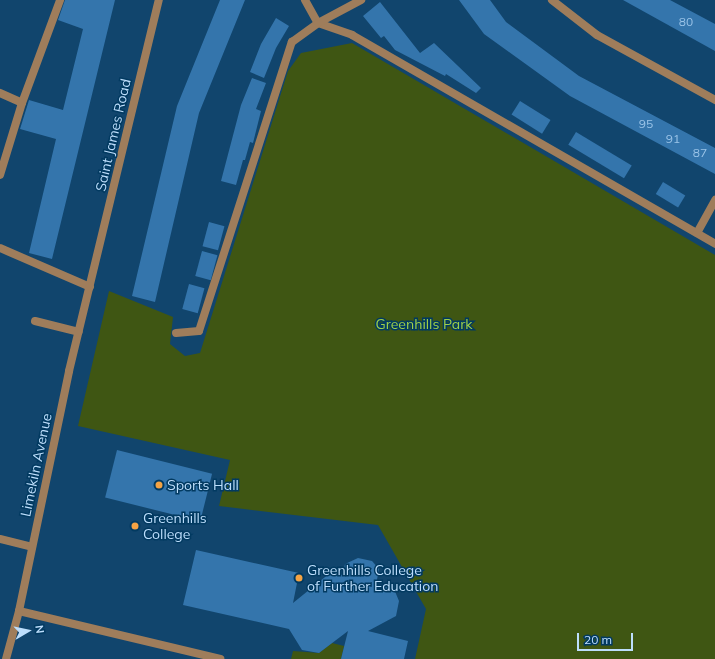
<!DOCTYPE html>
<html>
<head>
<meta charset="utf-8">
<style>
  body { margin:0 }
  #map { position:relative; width:715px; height:659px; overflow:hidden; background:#11456d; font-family:Mulish,sans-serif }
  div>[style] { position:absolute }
  .green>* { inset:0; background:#3f5613 }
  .building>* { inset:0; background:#3475ac; transform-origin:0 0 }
  .service>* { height:8px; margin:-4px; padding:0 4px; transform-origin:4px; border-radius:4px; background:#9f7d5b }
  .minor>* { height:8px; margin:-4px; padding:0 4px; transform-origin:4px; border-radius:4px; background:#9f7d5b }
  .tertiary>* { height:8px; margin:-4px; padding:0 4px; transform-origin:4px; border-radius:4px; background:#9f7d5b }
  .dots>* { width:11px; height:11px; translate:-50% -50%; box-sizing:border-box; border:2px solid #023a61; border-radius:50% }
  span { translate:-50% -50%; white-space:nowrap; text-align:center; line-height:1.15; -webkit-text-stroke:3px #023a61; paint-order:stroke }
  .number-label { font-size:12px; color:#9bc4e8 }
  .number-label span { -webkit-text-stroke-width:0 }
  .street-label { font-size:14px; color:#bddefc }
  .park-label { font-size:14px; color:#a1d147 }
  .poi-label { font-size:14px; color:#bddefc }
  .left { translate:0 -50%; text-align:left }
  .north { position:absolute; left:8px; top:611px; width:40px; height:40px; -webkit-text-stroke:3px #023a61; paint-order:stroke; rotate:81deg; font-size:11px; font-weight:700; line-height:16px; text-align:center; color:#bddefc }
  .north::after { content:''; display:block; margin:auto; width:14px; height:18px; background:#bddefc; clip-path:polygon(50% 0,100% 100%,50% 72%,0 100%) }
  .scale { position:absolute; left:577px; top:633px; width:56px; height:18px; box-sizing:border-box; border:2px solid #bddefc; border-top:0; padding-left:5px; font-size:12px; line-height:14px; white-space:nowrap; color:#bddefc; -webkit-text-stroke:3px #023a61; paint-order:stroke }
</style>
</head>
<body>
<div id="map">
  <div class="green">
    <div style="clip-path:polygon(352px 43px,715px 255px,715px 659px,415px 659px,426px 609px,378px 525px,219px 506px,230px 460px,78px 426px,109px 291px,173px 317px,170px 344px,185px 356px,200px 353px,288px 71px,301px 53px)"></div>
    <div style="clip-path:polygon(332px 643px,344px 646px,341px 659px,291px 659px,293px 651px,319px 653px)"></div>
  </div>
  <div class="building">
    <div style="clip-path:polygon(65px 0,115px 0,52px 259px,29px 253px,56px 139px,20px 129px,29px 100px,63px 110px,83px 29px,58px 20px)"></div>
    <div style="clip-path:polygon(220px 0,245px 0,199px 113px,155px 302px,132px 296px,177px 106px)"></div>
    <div style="clip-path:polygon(459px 0,490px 0,506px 22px,579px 76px,715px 148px,715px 174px,570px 96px,484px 34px)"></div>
    <div style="clip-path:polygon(623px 0,670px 0,715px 24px,715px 51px)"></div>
    <div style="clip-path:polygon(380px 2px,420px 53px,434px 43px,481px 88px,476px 93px,446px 74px,445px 76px,395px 50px,384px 36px,381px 38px,363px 16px)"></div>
    <div style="clip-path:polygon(276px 18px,289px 26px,276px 48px,264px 78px,250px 72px,261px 44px)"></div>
    <div style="clip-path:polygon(252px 78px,266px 83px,256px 109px,261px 111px,253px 143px,250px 142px,245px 160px,243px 160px,236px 185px,221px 181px,241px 105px)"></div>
    <div style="left:520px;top:101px;width:36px;height:16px;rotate:32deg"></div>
    <div style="left:576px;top:132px;width:65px;height:15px;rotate:31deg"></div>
    <div style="left:663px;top:182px;width:26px;height:14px;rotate:31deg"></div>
    <div style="left:209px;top:222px;width:16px;height:25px;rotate:15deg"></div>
    <div style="left:202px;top:251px;width:16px;height:26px;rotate:15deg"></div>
    <div style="left:189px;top:284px;width:16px;height:26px;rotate:15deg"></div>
    <div style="left:117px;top:450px;width:98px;height:49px;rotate:14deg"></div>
    <div style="clip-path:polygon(196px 550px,299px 573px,293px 603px,330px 573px,343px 575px,345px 564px,358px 558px,372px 561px,379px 569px,376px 585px,394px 589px,399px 601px,396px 616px,368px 631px,408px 641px,404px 659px,341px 659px,348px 631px,319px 653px,302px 650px,289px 629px,183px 605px)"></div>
  </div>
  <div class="service">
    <div style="left:305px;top:0;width:26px;rotate:61deg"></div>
    <div style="left:318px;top:23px;width:36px;rotate:19deg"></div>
    <div style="left:352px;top:35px;width:419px;rotate:29.9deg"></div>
    <div style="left:0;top:93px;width:24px;rotate:24deg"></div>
    <div style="left:0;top:175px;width:75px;rotate:-73deg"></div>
    <div style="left:22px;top:103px;width:110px;rotate:-69.7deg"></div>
    <div style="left:697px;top:233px;width:38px;rotate:-61deg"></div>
    <div style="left:0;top:248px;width:98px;rotate:23.4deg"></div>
    <div style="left:35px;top:321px;width:45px;rotate:14deg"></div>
    <div style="left:176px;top:333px;width:23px;rotate:-5deg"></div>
    <div style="left:199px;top:331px;width:304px;rotate:-72.2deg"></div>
    <div style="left:292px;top:42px;width:32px;rotate:-36deg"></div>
    <div style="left:318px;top:23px;width:49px;rotate:-28.1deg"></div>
    <div style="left:19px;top:611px;width:207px;rotate:13.4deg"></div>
  </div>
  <div class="minor">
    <div style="left:552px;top:0;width:57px;rotate:37.9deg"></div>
    <div style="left:597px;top:35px;width:135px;rotate:28.8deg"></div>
    <div style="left:0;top:539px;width:33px;rotate:14deg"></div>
  </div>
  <div class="tertiary">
    <div style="left:6px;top:659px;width:50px;rotate:-74.8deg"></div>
    <div style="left:19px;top:611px;width:245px;rotate:-78.2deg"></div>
    <div style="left:69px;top:371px;width:382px;rotate:-76.4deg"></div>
  </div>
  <div class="dots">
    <div style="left:159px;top:485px;background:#f4a344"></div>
    <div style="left:135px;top:526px;background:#f4a344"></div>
    <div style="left:299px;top:578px;background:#f4a344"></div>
  </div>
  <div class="number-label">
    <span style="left:686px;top:22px">80</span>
    <span style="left:646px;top:124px">95</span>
    <span style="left:673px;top:139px">91</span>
    <span style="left:700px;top:153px">87</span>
  </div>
  <div class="street-label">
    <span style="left:113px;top:135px;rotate:-77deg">Saint James Road</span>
    <span style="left:36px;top:465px;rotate:-78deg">Limekiln Avenue</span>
  </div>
  <div class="park-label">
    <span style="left:424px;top:324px">Greenhills Park</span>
  </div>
  <div class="poi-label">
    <span class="left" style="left:167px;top:485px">Sports Hall</span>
    <span class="left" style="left:143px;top:526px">Greenhills<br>College</span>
    <span class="left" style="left:307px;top:578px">Greenhills College<br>of Further Education</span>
  </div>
  <div class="north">N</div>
  <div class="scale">20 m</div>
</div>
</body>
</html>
